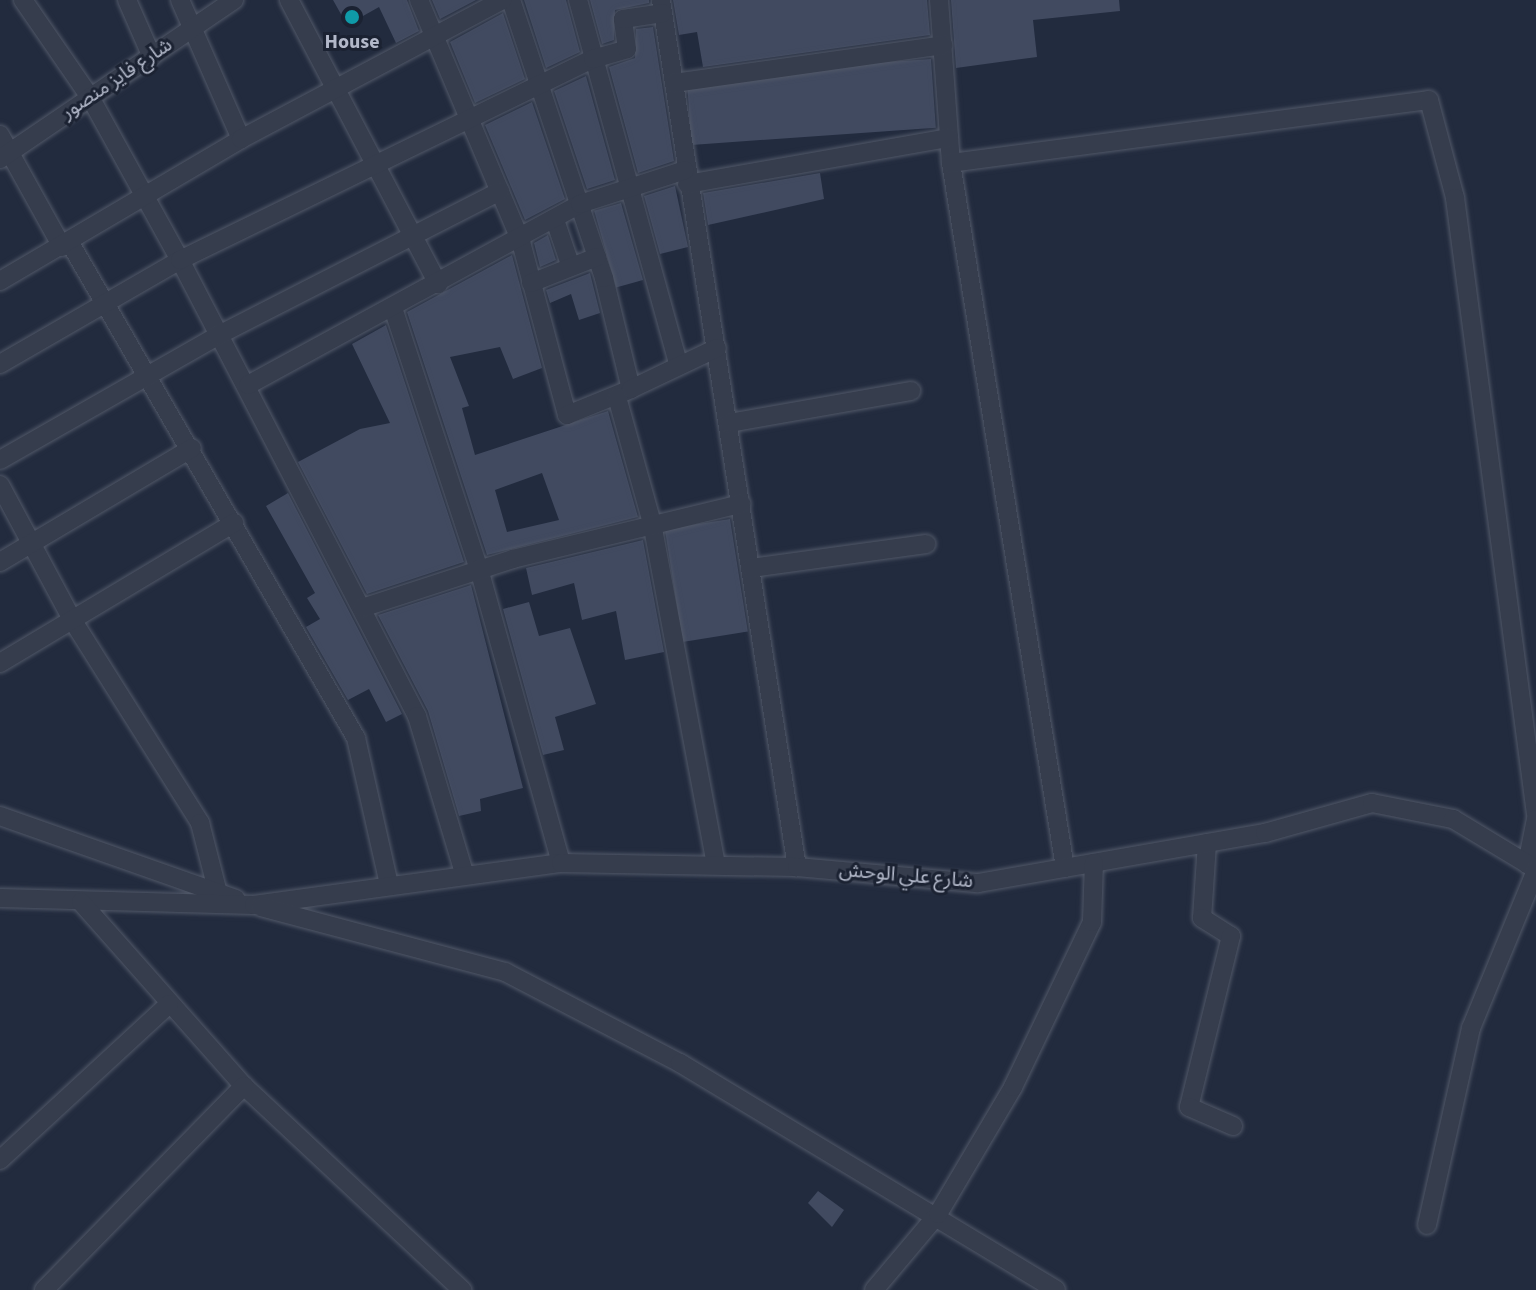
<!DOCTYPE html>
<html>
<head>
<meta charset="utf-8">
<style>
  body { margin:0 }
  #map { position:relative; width:1536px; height:1290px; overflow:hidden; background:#222b3e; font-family:"Source Sans 3","Noto Sans Arabic",sans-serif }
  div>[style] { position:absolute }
  .building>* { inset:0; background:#414a60; transform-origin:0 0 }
  .roads { filter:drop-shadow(0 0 2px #515868) drop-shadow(0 0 2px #515868) }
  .street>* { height:18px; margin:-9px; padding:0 9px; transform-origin:9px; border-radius:9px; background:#363d4d }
  .dots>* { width:22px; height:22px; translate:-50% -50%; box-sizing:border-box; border:4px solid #1b2232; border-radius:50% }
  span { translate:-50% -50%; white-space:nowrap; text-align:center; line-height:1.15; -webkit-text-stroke:6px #1b2232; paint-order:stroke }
  .poi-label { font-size:20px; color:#b2b8c9; font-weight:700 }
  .street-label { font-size:20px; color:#b2b8c9 }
</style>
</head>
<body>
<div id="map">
  <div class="building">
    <div style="clip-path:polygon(333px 0,407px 0,419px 31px,396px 43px,379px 7px,347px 25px)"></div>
    <div style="clip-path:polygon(432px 0,476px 0,440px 19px)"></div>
    <div style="clip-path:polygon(524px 0,566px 0,580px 52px,546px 68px)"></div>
    <div style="clip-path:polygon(590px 0,649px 0,649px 3px,615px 10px,614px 40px,602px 44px)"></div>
    <div style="clip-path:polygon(673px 0,927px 0,930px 35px,703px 67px,697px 32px,679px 35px)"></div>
    <div style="clip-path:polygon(951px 0,1119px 0,1120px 11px,1033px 20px,1037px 57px,956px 68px)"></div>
    <div style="clip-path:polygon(503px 13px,525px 79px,475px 103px,450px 42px)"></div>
    <div style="clip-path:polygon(653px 27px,674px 161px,638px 173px,609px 67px,635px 58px,636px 29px)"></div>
    <div style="left:931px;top:59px;width:69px;height:245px;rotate:86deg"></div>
    <div style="clip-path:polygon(586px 76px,615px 180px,587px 189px,554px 91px)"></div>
    <div style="clip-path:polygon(532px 102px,565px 199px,525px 220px,485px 125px)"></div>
    <div style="clip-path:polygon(820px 173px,824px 199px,708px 225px,703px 193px)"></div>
    <div style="clip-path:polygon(675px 186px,688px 247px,660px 254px,644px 196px)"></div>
    <div style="left:621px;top:203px;width:80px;height:28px;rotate:74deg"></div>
    <div style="clip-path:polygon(548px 235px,556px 260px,540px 267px,534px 243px)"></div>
    <div style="clip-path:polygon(evenodd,512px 255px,542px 368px,513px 379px,500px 347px,450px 357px,469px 406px,462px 408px,475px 455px,608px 411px,638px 517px,487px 555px,407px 312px,512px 255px,542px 473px,559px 520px,507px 532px,495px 490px,542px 473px)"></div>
    <div style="clip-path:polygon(590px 273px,600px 313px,579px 320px,571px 294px,550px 303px,546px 290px)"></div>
    <div style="clip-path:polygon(386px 325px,464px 562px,367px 594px,298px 462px,360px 429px,390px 423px,352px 344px)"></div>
    <div style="clip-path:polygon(288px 493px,402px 714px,386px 722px,369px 689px,348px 700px,306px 627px,320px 619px,307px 598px,315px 593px,266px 506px)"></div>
    <div style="left:730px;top:519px;width:114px;height:66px;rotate:81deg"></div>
    <div style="clip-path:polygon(643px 540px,664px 652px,625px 660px,616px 611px,582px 620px,574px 583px,532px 595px,526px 568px)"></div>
    <div style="clip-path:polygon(471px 585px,523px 788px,480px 799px,481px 811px,459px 816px,428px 711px,378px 615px)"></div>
    <div style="clip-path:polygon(529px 602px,539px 636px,570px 628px,596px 704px,555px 717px,564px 750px,543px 755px,503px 609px)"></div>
    <div style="clip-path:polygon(818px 1191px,844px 1210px,832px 1227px,808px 1203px)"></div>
  </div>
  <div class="roads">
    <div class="street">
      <div style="left:23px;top:0;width:118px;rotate:55.4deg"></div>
      <div style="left:90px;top:97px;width:186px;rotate:61.1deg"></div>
      <div style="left:180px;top:260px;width:514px;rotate:62.54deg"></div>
      <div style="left:417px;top:716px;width:164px;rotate:73.3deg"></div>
      <div style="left:127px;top:0;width:62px;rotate:66.3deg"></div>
      <div style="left:180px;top:0;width:152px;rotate:66.3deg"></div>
      <div style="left:289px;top:0;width:321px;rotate:62.3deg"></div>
      <div style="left:419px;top:0;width:263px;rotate:67.1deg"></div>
      <div style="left:521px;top:242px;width:179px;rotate:75.1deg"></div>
      <div style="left:567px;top:415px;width:69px;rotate:-22.1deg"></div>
      <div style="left:631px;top:389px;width:114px;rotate:-103.7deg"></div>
      <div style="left:604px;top:278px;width:293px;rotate:-108.5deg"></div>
      <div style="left:578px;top:0;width:377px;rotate:74.6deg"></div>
      <div style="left:661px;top:0;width:878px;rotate:81.09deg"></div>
      <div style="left:939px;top:0;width:163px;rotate:85.8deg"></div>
      <div style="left:951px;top:163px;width:714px;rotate:80.81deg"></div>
      <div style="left:674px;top:83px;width:272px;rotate:-8deg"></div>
      <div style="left:0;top:135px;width:128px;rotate:61deg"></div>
      <div style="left:0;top:159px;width:283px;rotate:-34.2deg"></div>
      <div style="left:951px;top:163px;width:482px;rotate:-7.5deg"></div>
      <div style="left:1429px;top:100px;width:101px;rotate:75.1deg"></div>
      <div style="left:1455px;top:198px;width:621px;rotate:82.51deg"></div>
      <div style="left:687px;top:184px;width:266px;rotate:-10deg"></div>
      <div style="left:556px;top:223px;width:46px;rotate:71.2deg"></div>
      <div style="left:70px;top:243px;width:572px;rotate:59.98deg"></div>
      <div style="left:356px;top:738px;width:150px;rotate:77.3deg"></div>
      <div style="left:0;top:281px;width:280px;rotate:-30.5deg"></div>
      <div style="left:241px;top:139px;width:296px;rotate:-28deg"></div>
      <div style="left:531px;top:283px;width:71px;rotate:-21.5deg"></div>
      <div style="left:393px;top:308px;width:275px;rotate:71.8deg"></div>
      <div style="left:479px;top:569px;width:305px;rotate:74.4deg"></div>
      <div style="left:0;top:364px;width:208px;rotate:-30deg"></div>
      <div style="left:180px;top:260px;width:459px;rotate:-26deg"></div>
      <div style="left:593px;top:59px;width:35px;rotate:-16deg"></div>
      <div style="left:627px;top:49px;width:30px;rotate:-98deg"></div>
      <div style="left:623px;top:19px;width:40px;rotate:-8.5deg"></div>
      <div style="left:248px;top:385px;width:378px;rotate:-28.6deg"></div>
      <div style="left:580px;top:204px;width:110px;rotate:-17.9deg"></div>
      <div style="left:631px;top:389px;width:95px;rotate:-25.5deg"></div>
      <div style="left:617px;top:397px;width:131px;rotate:74.5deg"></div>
      <div style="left:652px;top:523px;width:347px;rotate:79.4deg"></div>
      <div style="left:729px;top:423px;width:185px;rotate:-10deg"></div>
      <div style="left:0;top:460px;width:250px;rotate:-29.7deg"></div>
      <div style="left:217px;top:336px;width:318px;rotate:-27.1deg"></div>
      <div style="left:0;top:485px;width:154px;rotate:61.8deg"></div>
      <div style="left:73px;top:621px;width:239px;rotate:57.8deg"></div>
      <div style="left:200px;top:823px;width:72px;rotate:75.6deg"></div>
      <div style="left:0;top:562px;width:223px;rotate:-30.7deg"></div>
      <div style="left:751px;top:568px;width:177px;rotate:-7.8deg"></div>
      <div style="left:362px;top:608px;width:159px;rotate:-18deg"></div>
      <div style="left:513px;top:559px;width:235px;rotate:-13.6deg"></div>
      <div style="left:0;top:663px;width:273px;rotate:-30.9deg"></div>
      <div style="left:0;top:816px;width:250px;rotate:19.4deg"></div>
      <div style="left:1207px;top:843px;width:75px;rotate:93.8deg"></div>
      <div style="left:1202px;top:918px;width:34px;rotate:32deg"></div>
      <div style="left:1231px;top:936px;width:176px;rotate:103.8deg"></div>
      <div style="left:1189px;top:1107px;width:48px;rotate:23.4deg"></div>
      <div style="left:1527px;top:864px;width:46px;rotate:-78.7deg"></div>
      <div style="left:0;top:898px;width:254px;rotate:1.6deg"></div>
      <div style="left:254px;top:905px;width:310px;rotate:-7.8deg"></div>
      <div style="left:561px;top:863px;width:236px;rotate:1deg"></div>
      <div style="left:797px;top:867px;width:182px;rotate:5.1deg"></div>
      <div style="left:978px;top:883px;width:291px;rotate:-9.9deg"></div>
      <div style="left:1265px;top:833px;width:111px;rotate:-15.7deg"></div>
      <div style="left:1372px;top:803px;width:83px;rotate:11.2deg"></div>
      <div style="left:1453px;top:819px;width:97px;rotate:31.1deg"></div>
      <div style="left:81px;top:902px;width:246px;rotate:48.5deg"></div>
      <div style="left:244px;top:1086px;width:299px;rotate:43.1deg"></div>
      <div style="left:261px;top:907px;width:253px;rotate:14.9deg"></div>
      <div style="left:505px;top:972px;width:197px;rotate:27.5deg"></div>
      <div style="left:680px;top:1063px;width:439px;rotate:31.1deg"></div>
      <div style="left:0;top:1160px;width:230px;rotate:-42.7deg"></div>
      <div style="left:1427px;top:1225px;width:202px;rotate:-77.4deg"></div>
      <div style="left:1471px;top:1028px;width:171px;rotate:-67.6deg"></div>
      <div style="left:44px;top:1290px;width:286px;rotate:-45.6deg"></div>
      <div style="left:874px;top:1290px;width:99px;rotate:-49.9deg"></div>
      <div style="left:938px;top:1214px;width:147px;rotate:-59.4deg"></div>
      <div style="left:1013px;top:1087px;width:183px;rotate:-64.4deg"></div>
      <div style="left:1092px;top:922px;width:59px;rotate:-88.1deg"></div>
    </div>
  </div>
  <div class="dots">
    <div style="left:352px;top:17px;background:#0f9aa8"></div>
  </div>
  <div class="poi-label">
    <span style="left:352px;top:42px">House</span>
  </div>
  <div class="street-label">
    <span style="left:117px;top:79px;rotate:-34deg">شارع فايز منصور</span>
    <span style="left:906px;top:876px;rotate:5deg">شارع علي الوحش</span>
  </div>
</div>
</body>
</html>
